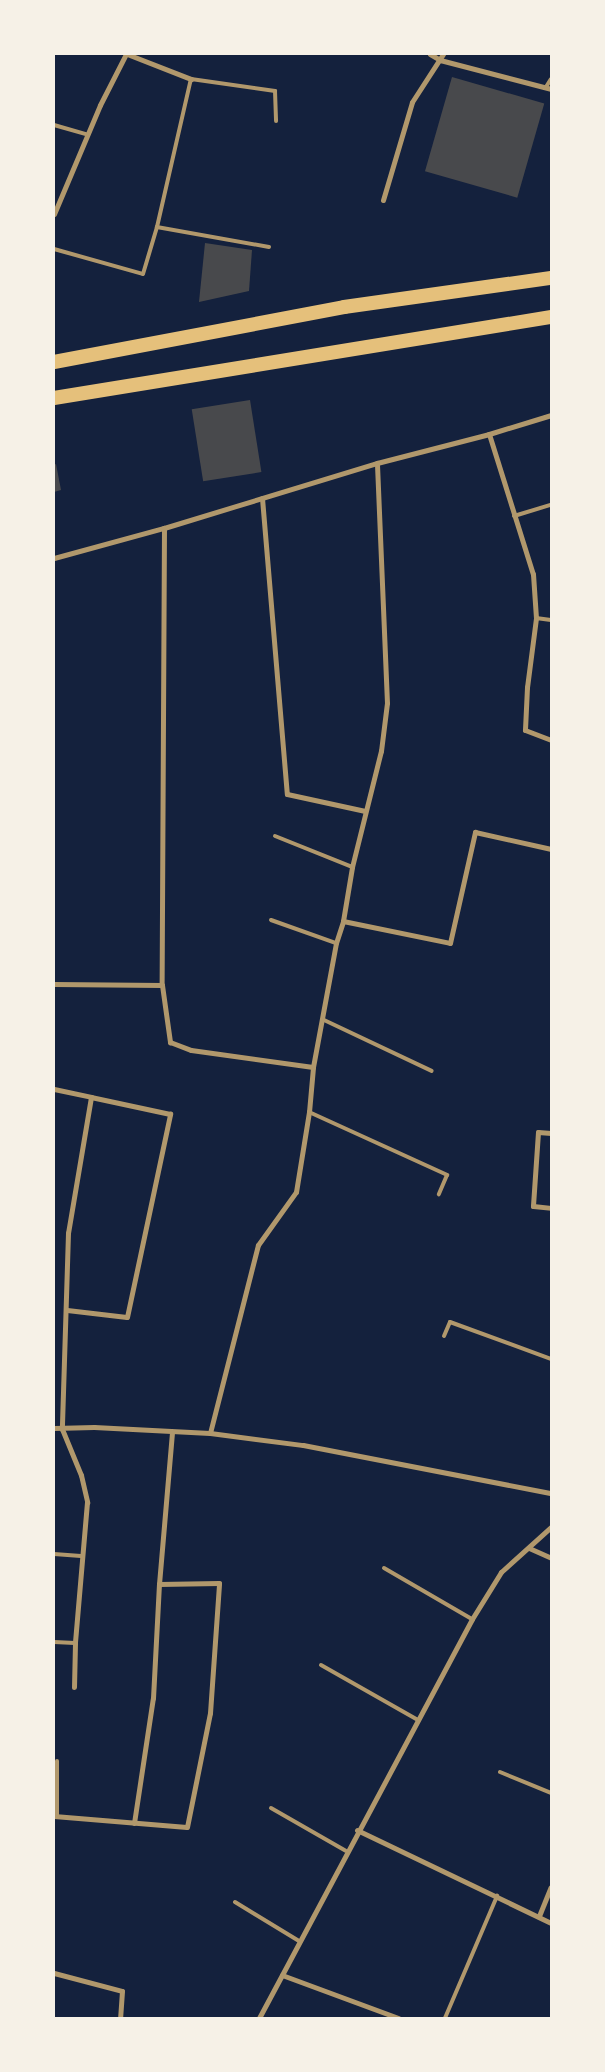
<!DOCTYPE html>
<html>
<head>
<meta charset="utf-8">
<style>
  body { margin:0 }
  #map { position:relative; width:605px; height:2072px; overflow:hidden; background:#14213d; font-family:"Fira Sans Condensed",sans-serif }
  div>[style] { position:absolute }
  .building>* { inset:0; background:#48494c; transform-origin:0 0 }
  .service>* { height:4px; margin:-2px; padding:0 2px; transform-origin:2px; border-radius:2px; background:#b1986c }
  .minor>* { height:5px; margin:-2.5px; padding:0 2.5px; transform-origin:2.5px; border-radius:2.5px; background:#b1986c }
  .trunk>* { height:14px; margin:-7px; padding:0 7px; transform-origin:7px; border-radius:7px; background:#e5c07b }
  span { translate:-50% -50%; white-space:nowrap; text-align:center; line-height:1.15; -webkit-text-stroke:4.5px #f6f1e7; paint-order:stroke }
  .frame { position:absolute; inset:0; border:55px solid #f6f1e7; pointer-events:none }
</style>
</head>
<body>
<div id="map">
  <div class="building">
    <div style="left:452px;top:77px;width:96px;height:98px;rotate:16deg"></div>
    <div style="clip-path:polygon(205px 243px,252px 250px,249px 291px,199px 302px)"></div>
    <div style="left:250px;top:400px;width:73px;height:59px;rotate:81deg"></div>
    <div style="clip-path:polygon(56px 464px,61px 490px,54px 492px,54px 465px)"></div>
  </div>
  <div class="service">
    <div style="left:546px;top:87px;width:9px;rotate:-58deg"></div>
    <div style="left:54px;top:125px;width:35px;rotate:16deg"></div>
    <div style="left:269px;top:247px;width:114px;rotate:-169.9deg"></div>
    <div style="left:157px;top:227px;width:152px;rotate:-77.1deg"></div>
    <div style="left:191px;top:79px;width:85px;rotate:8.1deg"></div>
    <div style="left:275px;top:91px;width:30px;rotate:88deg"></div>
    <div style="left:54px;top:249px;width:92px;rotate:15.7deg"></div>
    <div style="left:143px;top:274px;width:49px;rotate:-73.4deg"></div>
    <div style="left:514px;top:516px;width:39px;rotate:-17deg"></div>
    <div style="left:536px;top:618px;width:15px;rotate:8deg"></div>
    <div style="left:275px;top:836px;width:83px;rotate:21.9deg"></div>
    <div style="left:271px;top:920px;width:69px;rotate:19.5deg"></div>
    <div style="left:324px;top:1020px;width:119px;rotate:25.3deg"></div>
    <div style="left:309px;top:1112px;width:152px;rotate:24.5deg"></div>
    <div style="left:447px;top:1175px;width:21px;rotate:113deg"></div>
    <div style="left:444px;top:1336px;width:15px;rotate:-67deg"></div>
    <div style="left:450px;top:1322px;width:108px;rotate:20.1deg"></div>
    <div style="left:54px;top:1554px;width:27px;rotate:4deg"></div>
    <div style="left:384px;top:1568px;width:102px;rotate:30.1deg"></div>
    <div style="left:54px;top:1642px;width:21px;rotate:3deg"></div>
    <div style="left:321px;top:1665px;width:112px;rotate:29.6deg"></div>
    <div style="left:57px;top:1761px;width:55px;rotate:90deg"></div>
    <div style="left:500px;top:1772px;width:55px;rotate:22.4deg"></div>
    <div style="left:271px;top:1808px;width:86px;rotate:29.8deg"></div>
    <div style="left:235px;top:1902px;width:75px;rotate:31.4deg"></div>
    <div style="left:445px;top:2018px;width:133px;rotate:-66.9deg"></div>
  </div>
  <div class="minor">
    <div style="left:127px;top:54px;width:69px;rotate:21.3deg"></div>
    <div style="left:430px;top:54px;width:12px;rotate:31deg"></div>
    <div style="left:440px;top:60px;width:115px;rotate:14.6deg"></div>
    <div style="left:383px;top:200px;width:102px;rotate:-73.5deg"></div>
    <div style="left:412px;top:102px;width:57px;rotate:-57.1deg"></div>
    <div style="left:54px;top:214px;width:118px;rotate:-67.1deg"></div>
    <div style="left:100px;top:105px;width:57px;rotate:-63deg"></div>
    <div style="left:489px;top:434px;width:147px;rotate:72.6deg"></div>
    <div style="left:533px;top:574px;width:44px;rotate:86.1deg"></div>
    <div style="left:536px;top:618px;width:70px;rotate:97.4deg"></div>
    <div style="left:527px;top:687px;width:43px;rotate:92.7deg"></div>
    <div style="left:525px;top:730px;width:28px;rotate:21deg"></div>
    <div style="left:262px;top:498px;width:297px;rotate:85.2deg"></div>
    <div style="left:287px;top:794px;width:80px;rotate:12.3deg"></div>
    <div style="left:164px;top:528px;width:457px;rotate:90.3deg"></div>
    <div style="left:162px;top:985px;width:58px;rotate:82deg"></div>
    <div style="left:170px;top:1042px;width:22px;rotate:21deg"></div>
    <div style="left:191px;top:1050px;width:123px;rotate:7.9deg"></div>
    <div style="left:54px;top:558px;width:114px;rotate:-15.3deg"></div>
    <div style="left:164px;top:528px;width:223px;rotate:-17deg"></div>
    <div style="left:377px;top:463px;width:116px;rotate:-14.5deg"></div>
    <div style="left:489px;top:434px;width:65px;rotate:-17deg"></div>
    <div style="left:343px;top:921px;width:109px;rotate:11.6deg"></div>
    <div style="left:450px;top:943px;width:114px;rotate:-77.3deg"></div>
    <div style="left:475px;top:832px;width:78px;rotate:12.6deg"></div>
    <div style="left:54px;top:984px;width:108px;rotate:0.5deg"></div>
    <div style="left:54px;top:1089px;width:38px;rotate:12deg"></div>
    <div style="left:91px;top:1097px;width:138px;rotate:99.6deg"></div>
    <div style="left:68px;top:1233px;width:196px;rotate:91.8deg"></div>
    <div style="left:62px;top:1429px;width:50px;rotate:67.6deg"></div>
    <div style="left:81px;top:1475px;width:28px;rotate:77deg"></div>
    <div style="left:87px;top:1502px;width:142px;rotate:94.9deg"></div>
    <div style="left:75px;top:1643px;width:44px;rotate:91.3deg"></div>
    <div style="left:551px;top:1133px;width:13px;rotate:-176deg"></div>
    <div style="left:538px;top:1132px;width:74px;rotate:93.9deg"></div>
    <div style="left:533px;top:1206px;width:18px;rotate:6deg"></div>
    <div style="left:67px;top:1310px;width:60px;rotate:6.7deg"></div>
    <div style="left:127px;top:1317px;width:208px;rotate:-78deg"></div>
    <div style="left:170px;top:1114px;width:81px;rotate:-167.9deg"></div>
    <div style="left:54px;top:1428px;width:40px;rotate:-1.4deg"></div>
    <div style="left:94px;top:1427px;width:116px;rotate:3deg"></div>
    <div style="left:210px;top:1433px;width:94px;rotate:7.4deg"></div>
    <div style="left:303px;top:1445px;width:253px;rotate:11deg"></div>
    <div style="left:210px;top:1433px;width:194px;rotate:-75.7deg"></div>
    <div style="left:258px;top:1245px;width:65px;rotate:-54.4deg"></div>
    <div style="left:296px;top:1192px;width:81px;rotate:-80.8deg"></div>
    <div style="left:309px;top:1112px;width:45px;rotate:-84.9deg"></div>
    <div style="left:313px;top:1067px;width:126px;rotate:-79.5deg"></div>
    <div style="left:336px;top:943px;width:23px;rotate:-72deg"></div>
    <div style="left:343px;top:921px;width:55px;rotate:-80.5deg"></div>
    <div style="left:352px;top:867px;width:120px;rotate:-76deg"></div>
    <div style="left:381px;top:751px;width:48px;rotate:-82.9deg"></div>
    <div style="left:387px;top:703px;width:240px;rotate:-92.4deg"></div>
    <div style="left:529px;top:1548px;width:24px;rotate:24deg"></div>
    <div style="left:54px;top:1816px;width:133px;rotate:4.7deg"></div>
    <div style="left:187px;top:1827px;width:116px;rotate:-78.6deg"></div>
    <div style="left:210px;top:1713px;width:130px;rotate:-86deg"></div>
    <div style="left:219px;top:1583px;width:60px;rotate:179deg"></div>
    <div style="left:134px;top:1823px;width:126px;rotate:-81.4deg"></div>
    <div style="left:153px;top:1698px;width:114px;rotate:-87deg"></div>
    <div style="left:159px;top:1584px;width:152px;rotate:-85.1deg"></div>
    <div style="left:357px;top:1830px;width:215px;rotate:25.6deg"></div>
    <div style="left:539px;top:1916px;width:31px;rotate:-68deg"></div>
    <div style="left:54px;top:1973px;width:70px;rotate:14.8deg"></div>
    <div style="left:122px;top:1991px;width:27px;rotate:94deg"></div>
    <div style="left:282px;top:1975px;width:124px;rotate:20.3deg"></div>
    <div style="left:259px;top:2018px;width:452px;rotate:-61.9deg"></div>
    <div style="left:472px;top:1619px;width:55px;rotate:-58.3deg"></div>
    <div style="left:501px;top:1572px;width:67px;rotate:-42deg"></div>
  </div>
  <div class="trunk">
    <div style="left:54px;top:362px;width:295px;rotate:-10.7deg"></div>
    <div style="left:344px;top:307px;width:209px;rotate:-8deg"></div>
    <div style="left:54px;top:398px;width:504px;rotate:-9.26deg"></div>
  </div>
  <div class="frame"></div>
</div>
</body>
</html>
